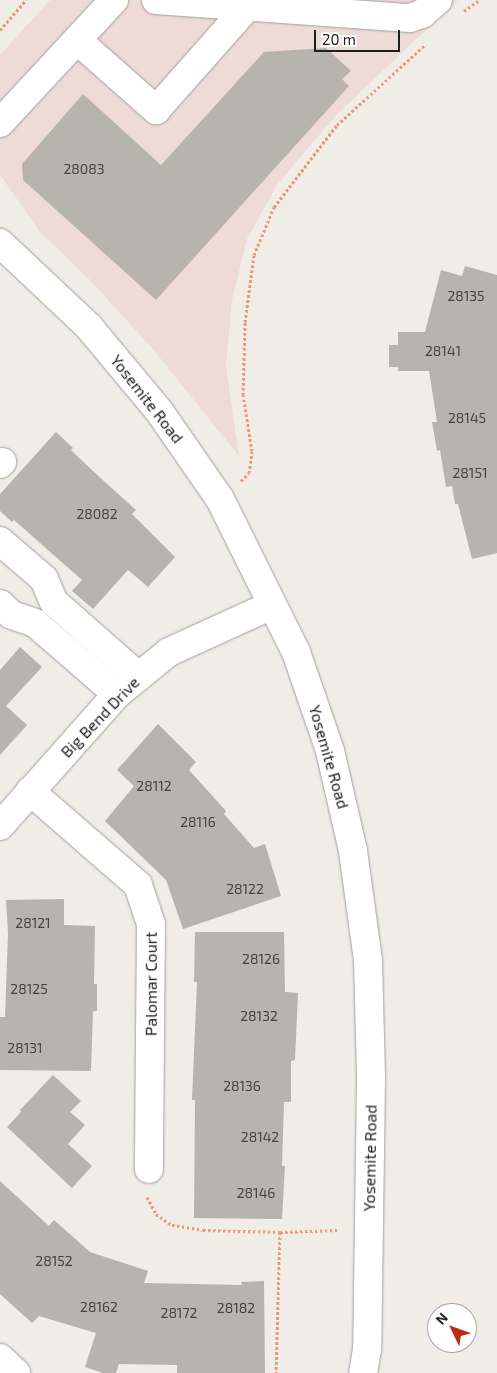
<!DOCTYPE html>
<html>
<head>
<meta charset="utf-8">
<style>
  body { margin:0 }
  #map { position:relative; width:497px; height:1373px; overflow:hidden; background:#efede6; font-family:"Exo 2",sans-serif }
  div>[style] { position:absolute }
  .commercial>* { inset:0; background:#eedbd7 }
  .building>* { inset:0; background:#b8b3ac }
  .path>* { height:3px; margin-top:-1.5px; transform-origin:0; background:repeating-linear-gradient(90deg,#eb977a 0 2.5px,transparent 0 5px) }
  .roads { filter:drop-shadow(0 0 1px #a0a0a0) drop-shadow(0 0 1px #a0a0a0) }
  .minor>* { height:28px; margin:-14px; padding:0 14px; transform-origin:14px; border-radius:14px; background:#fff }
  span { translate:-50% -50%; white-space:nowrap; text-align:center; line-height:1.15; -webkit-text-stroke:4px #fff; paint-order:stroke }
  .number-label { font-size:14px; color:#454442 }
  .number-label span { -webkit-text-stroke-width:0 }
  .street-label { font-size:16px; color:#1f1f1f }
  .north { position:absolute; left:427px; top:1303px; width:50px; height:50px; box-sizing:border-box; background:#fff; border:1px solid #a5a5a5; border-radius:50%; rotate:312deg; font-size:14px; font-weight:700; line-height:20px; text-align:center; color:#1f1f1f }
  .north::after { content:''; display:block; margin:auto; width:18px; height:22px; background:#b92e15; clip-path:polygon(50% 0,100% 100%,50% 72%,0 100%) }
  .scale { position:absolute; left:314px; top:30px; width:86px; height:22px; box-sizing:border-box; border:2px solid #1f1f1f; border-top:0; padding-left:6px; font-size:15px; line-height:18px; white-space:nowrap; color:#1f1f1f; -webkit-text-stroke:4px #fff; paint-order:stroke }
</style>
</head>
<body>
<div id="map">
  <div class="commercial">
    <div style="clip-path:polygon(50px 0,458px 0,336px 115px,277px 185px,247px 239px,232px 300px,226px 366px,239px 456px,152px 348px,89px 279px,41px 233px,0 175px,0 55px)"></div>
  </div>
  <div class="building">
    <div style="clip-path:polygon(326px 48px,351px 71px,342px 79px,349px 86px,156px 300px,23px 180px,22px 164px,83px 94px,161px 165px,264px 52px)"></div>
    <div style="clip-path:polygon(465px 266px,497px 275px,497px 553px,472px 559px,458px 504px,455px 504px,452px 486px,446px 487px,440px 450px,437px 451px,432px 422px,437px 422px,429px 371px,398px 371px,398px 367px,389px 367px,389px 345px,398px 345px,398px 332px,425px 332px,441px 270px,462px 276px)"></div>
    <div style="clip-path:polygon(56px 432px,73px 448px,71px 450px,94px 472px,136px 510px,132px 514px,175px 557px,148px 587px,128px 570px,93px 609px,72px 591px,82px 580px,14px 520px,12px 522px,0 511px,0 494px)"></div>
    <div style="clip-path:polygon(20px 647px,42px 667px,6px 706px,27px 725px,0 755px,0 670px)"></div>
    <div style="clip-path:polygon(158px 724px,196px 762px,189px 770px,226px 811px,224px 814px,254px 848px,265px 844px,281px 896px,183px 929px,166px 880px,105px 821px,134px 786px,117px 770px)"></div>
    <div style="clip-path:polygon(64px 899px,64px 925px,95px 926px,94px 984px,97px 984px,97px 1011px,93px 1011px,91px 1071px,0 1070px,0 1017px,5px 1017px,8px 933px,6px 900px)"></div>
    <div style="clip-path:polygon(195px 932px,284px 932px,285px 992px,298px 993px,295px 1060px,291px 1061px,291px 1102px,284px 1102px,282px 1166px,285px 1166px,282px 1219px,194px 1218px,195px 1100px,192px 1100px,197px 982px,194px 982px)"></div>
    <div style="clip-path:polygon(53px 1075px,81px 1101px,70px 1112px,85px 1125px,68px 1144px,92px 1166px,72px 1188px,7px 1127px,21px 1112px,20px 1110px)"></div>
    <div style="clip-path:polygon(0 1181px,49px 1226px,54px 1220px,90px 1252px,148px 1271px,144px 1283px,242px 1285px,241px 1282px,264px 1281px,265px 1373px,177px 1373px,177px 1365px,119px 1364px,116px 1373px,103px 1373px,85px 1367px,96px 1333px,39px 1316px,32px 1323px,0 1294px)"></div>
  </div>
  <div class="path">
    <div style="left:464px;top:11px;width:19px;rotate:-35deg"></div>
    <div style="left:0;top:30px;width:40px;rotate:-49deg"></div>
    <div style="left:241px;top:481px;width:11px;rotate:-45deg"></div>
    <div style="left:249px;top:473px;width:22px;rotate:-82deg"></div>
    <div style="left:252px;top:451px;width:57px;rotate:-99.1deg"></div>
    <div style="left:243px;top:395px;width:73px;rotate:-88.4deg"></div>
    <div style="left:245px;top:322px;width:68px;rotate:-82.3deg"></div>
    <div style="left:254px;top:255px;width:52px;rotate:-67.4deg"></div>
    <div style="left:274px;top:207px;width:103px;rotate:-52.5deg"></div>
    <div style="left:337px;top:125px;width:120px;rotate:-42.3deg"></div>
    <div style="left:147px;top:1197px;width:19px;rotate:62deg"></div>
    <div style="left:156px;top:1214px;width:19px;rotate:35deg"></div>
    <div style="left:172px;top:1225px;width:31px;rotate:9deg"></div>
    <div style="left:203px;top:1230px;width:77px;rotate:1.5deg"></div>
    <div style="left:280px;top:1232px;width:141px;rotate:91.6deg"></div>
    <div style="left:280px;top:1232px;width:57px;rotate:-2deg"></div>
  </div>
  <div class="roads">
    <div class="minor">
      <div style="left:156px;top:0;width:254px;rotate:4.1deg"></div>
      <div style="left:409px;top:18px;width:14px;rotate:-17deg"></div>
      <div style="left:422px;top:14px;width:21px;rotate:-41deg"></div>
      <div style="left:77px;top:40px;width:106px;rotate:41.5deg"></div>
      <div style="left:156px;top:110px;width:139px;rotate:-48.5deg"></div>
      <div style="left:0;top:123px;width:168px;rotate:-47.2deg"></div>
      <div style="left:0;top:243px;width:122px;rotate:43.3deg"></div>
      <div style="left:89px;top:327px;width:109px;rotate:50.2deg"></div>
      <div style="left:159px;top:411px;width:107px;rotate:55.3deg"></div>
      <div style="left:220px;top:499px;width:171px;rotate:63.6deg"></div>
      <div style="left:296px;top:652px;width:105px;rotate:71deg"></div>
      <div style="left:330px;top:751px;width:103px;rotate:77deg"></div>
      <div style="left:353px;top:851px;width:111px;rotate:82.2deg"></div>
      <div style="left:368px;top:961px;width:118px;rotate:88.5deg"></div>
      <div style="left:371px;top:1079px;width:270px;rotate:90.8deg"></div>
      <div style="left:367px;top:1349px;width:24px;rotate:99deg"></div>
      <div style="left:0;top:464px;width:3px;rotate:-45deg"></div>
      <div style="left:0;top:541px;width:58px;rotate:40.8deg"></div>
      <div style="left:44px;top:579px;width:25px;rotate:67deg"></div>
      <div style="left:54px;top:602px;width:113px;rotate:41.4deg"></div>
      <div style="left:0;top:604px;width:16px;rotate:43deg"></div>
      <div style="left:12px;top:615px;width:24px;rotate:19deg"></div>
      <div style="left:35px;top:623px;width:108px;rotate:40.9deg"></div>
      <div style="left:30px;top:791px;width:143px;rotate:41deg"></div>
      <div style="left:138px;top:885px;width:41px;rotate:71.6deg"></div>
      <div style="left:151px;top:924px;width:245px;rotate:90.5deg"></div>
      <div style="left:0;top:826px;width:176px;rotate:-48.4deg"></div>
      <div style="left:117px;top:694px;width:67px;rotate:-38.9deg"></div>
      <div style="left:169px;top:652px;width:113px;rotate:-24.5deg"></div>
      <div style="left:0;top:1358px;width:22px;rotate:43deg"></div>
    </div>
  </div>
  <div class="number-label">
    <span style="left:84px;top:169px">28083</span>
    <span style="left:466px;top:296px">28135</span>
    <span style="left:443px;top:351px">28141</span>
    <span style="left:467px;top:418px">28145</span>
    <span style="left:470px;top:473px">28151</span>
    <span style="left:97px;top:514px">28082</span>
    <span style="left:154px;top:786px">28112</span>
    <span style="left:198px;top:822px">28116</span>
    <span style="left:245px;top:889px">28122</span>
    <span style="left:33px;top:923px">28121</span>
    <span style="left:261px;top:959px">28126</span>
    <span style="left:29px;top:989px">28125</span>
    <span style="left:259px;top:1016px">28132</span>
    <span style="left:25px;top:1048px">28131</span>
    <span style="left:242px;top:1086px">28136</span>
    <span style="left:260px;top:1137px">28142</span>
    <span style="left:256px;top:1193px">28146</span>
    <span style="left:54px;top:1261px">28152</span>
    <span style="left:99px;top:1307px">28162</span>
    <span style="left:236px;top:1308px">28182</span>
    <span style="left:179px;top:1313px">28172</span>
  </div>
  <div class="street-label">
    <span style="left:147px;top:399px;rotate:52deg">Yosemite Road</span>
    <span style="left:100px;top:717px;rotate:-46deg">Big Bend Drive</span>
    <span style="left:329px;top:757px;rotate:74deg">Yosemite Road</span>
    <span style="left:151px;top:984px;rotate:-90deg">Palomar Court</span>
    <span style="left:370px;top:1158px;rotate:-89deg">Yosemite Road</span>
  </div>
  <div class="north">N</div>
  <div class="scale">20 m</div>
</div>
</body>
</html>
